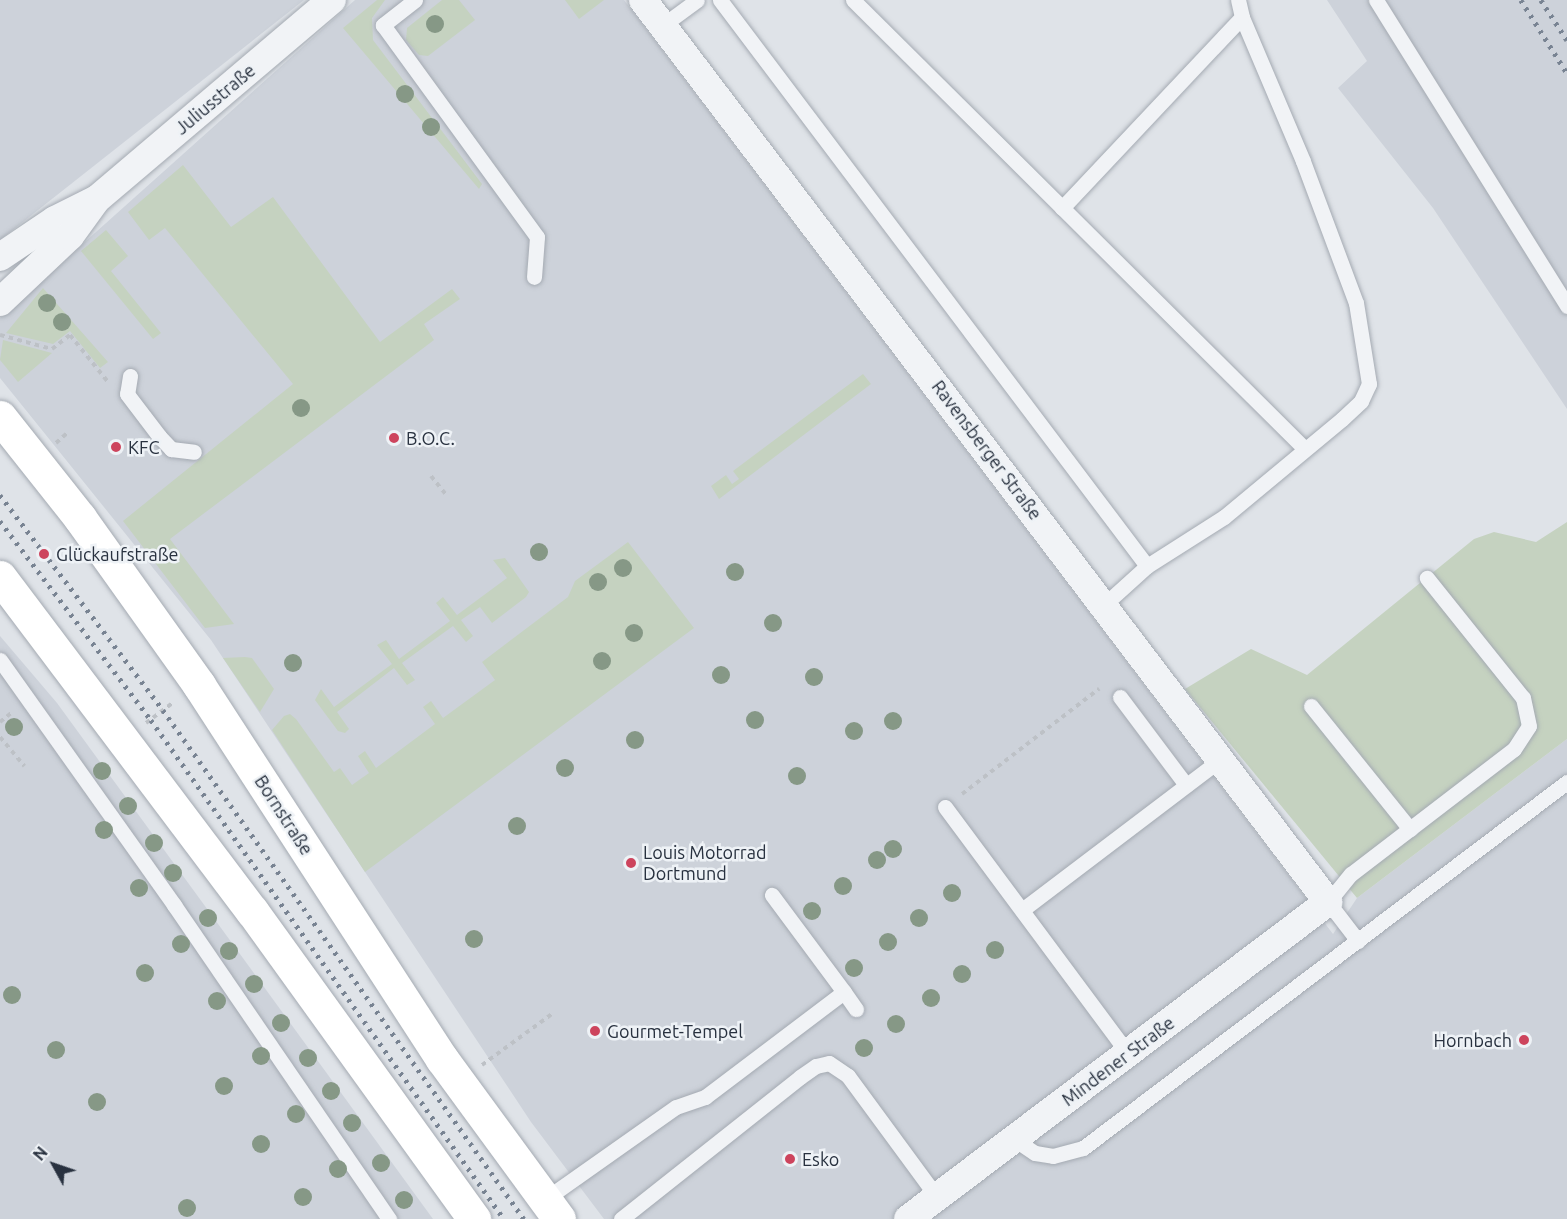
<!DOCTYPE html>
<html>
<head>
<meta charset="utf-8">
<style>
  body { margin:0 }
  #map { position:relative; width:1567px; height:1219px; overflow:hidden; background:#dfe3e8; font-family:Ubuntu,sans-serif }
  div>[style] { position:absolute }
  .built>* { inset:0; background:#cdd2da }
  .green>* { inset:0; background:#c5d2c0 }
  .path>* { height:4px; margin-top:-2px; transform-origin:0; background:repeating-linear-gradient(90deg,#bdc1c6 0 4.5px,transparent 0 9px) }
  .roads { filter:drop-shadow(0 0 2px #a4aab2) drop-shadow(0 0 2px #a4aab2) }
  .service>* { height:15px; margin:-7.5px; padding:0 7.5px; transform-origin:7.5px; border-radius:7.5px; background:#f1f3f6 }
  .minor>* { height:28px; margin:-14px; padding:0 14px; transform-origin:14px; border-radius:14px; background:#f1f3f6 }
  .primary>* { height:33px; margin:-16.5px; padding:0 16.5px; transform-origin:16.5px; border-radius:16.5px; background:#fff }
  .rail>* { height:4.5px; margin-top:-2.25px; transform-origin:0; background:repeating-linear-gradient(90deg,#788392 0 3px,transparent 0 9px) }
  .trees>* { width:18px; height:18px; margin:-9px; border-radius:50%; background:#869886 }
  .dots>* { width:16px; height:16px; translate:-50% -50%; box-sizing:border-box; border:3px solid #eef2f6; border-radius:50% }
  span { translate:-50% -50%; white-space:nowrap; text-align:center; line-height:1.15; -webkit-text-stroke:5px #eef2f6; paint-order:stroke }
  .street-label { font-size:18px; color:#28313f }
  .poi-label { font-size:18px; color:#28313f }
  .left { translate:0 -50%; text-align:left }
  .right { translate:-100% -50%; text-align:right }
  .north { position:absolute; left:24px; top:1135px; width:60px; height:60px; -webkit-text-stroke:4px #eef2f6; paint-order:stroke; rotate:310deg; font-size:16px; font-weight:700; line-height:24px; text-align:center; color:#28313f }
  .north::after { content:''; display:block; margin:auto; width:21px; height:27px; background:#28313f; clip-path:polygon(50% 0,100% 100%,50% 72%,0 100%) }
</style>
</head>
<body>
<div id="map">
  <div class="built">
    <div style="clip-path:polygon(0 0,304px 0,0 240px)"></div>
    <div style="clip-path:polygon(355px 0,624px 0,1333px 934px,1357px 898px,1567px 739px,1567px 1219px,604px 1219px,531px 1122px,211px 640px,0 378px,0 318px)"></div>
    <div style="clip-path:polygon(1327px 0,1567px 0,1567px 409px,1433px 208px,1338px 88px,1367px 61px)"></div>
    <div style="clip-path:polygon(0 636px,57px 703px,433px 1219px,0 1219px)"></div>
  </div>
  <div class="green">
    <div style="clip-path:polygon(377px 0,385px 0,372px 18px,373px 40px,482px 184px,479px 189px,343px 28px)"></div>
    <div style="clip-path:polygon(442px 0,459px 0,475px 20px,428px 56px,419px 55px,406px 40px,407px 28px)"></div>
    <div style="clip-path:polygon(565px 0,604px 0,579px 19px)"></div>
    <div style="clip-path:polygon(183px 165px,231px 227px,273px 197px,380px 342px,452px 289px,460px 299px,424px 324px,434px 340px,170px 539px,234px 624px,205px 628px,123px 521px,293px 384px,165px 228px,149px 240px,128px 212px)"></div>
    <div style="clip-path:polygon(106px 230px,128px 256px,111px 271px,161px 333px,153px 339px,81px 251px)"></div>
    <div style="clip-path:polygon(43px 288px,108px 362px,100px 368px,70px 331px,53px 344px,6px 333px)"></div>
    <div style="clip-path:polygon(3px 340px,52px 353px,18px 382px,0 360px)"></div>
    <div style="clip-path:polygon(863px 374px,871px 384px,719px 499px,711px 486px,726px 475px,732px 484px,739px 479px,733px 471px)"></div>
    <div style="clip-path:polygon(1567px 522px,1567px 739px,1357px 898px,1185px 689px,1251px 649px,1307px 675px,1474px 539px,1494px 532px,1536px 542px)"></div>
    <div style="clip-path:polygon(628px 542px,694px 628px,365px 872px,272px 730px,284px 716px,290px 714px,296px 719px,334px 772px,340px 768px,352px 785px,369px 773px,358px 756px,365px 751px,376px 768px,435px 724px,423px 707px,431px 701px,443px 718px,495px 680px,482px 662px,568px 597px,575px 581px)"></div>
    <div style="clip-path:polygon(505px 558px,529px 592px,526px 597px,492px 623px,480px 607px,461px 620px,473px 636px,466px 642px,453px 626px,402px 663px,415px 680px,407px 685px,394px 668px,337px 712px,349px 729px,345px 733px,338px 731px,315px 700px,321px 689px,334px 707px,392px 664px,377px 645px,386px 640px,399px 659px,450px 621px,436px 603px,443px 597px,457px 615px,507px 578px,493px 560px)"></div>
    <div style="clip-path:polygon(245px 657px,252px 658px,274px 689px,260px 712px,223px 658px)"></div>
  </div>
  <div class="path">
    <div style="left:0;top:335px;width:54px;rotate:15.1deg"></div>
    <div style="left:52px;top:349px;width:23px;rotate:-38deg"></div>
    <div style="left:70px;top:335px;width:60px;rotate:51deg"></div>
    <div style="left:56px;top:443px;width:15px;rotate:-42deg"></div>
    <div style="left:431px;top:476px;width:26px;rotate:51deg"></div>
    <div style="left:0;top:722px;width:14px;rotate:-39deg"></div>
    <div style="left:146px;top:723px;width:35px;rotate:-37deg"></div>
    <div style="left:0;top:737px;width:38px;rotate:50deg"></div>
    <div style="left:962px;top:794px;width:173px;rotate:-37.5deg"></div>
    <div style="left:482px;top:1065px;width:87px;rotate:-36.1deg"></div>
  </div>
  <div class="roads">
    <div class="service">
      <div style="left:415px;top:0;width:41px;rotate:142deg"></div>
      <div style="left:383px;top:25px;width:262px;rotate:54deg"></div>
      <div style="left:537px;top:237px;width:40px;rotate:94.3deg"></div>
      <div style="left:720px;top:0;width:709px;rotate:52.97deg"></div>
      <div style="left:1147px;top:566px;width:57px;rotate:137.9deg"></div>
      <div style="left:853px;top:0;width:636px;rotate:44.81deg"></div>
      <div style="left:1376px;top:0;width:361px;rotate:58deg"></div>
      <div style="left:663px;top:25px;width:42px;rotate:-36.3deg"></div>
      <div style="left:1062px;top:208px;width:262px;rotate:-46.7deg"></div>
      <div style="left:130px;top:376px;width:18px;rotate:99deg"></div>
      <div style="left:127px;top:394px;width:53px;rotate:52.7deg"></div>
      <div style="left:159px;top:436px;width:18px;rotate:47deg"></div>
      <div style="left:171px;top:449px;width:23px;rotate:7deg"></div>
      <div style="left:1147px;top:566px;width:91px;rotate:-32.5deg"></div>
      <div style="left:1224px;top:517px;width:153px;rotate:-39.7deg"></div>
      <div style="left:1342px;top:419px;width:26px;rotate:-43deg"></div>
      <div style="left:1361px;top:401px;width:19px;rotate:-65deg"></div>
      <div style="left:1369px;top:384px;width:82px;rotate:-99.1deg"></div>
      <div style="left:1356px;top:303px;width:152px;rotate:-110.5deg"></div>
      <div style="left:1303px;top:161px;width:156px;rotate:-113deg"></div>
      <div style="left:1242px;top:17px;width:17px;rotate:-103deg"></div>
      <div style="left:0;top:660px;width:301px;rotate:54.6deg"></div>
      <div style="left:174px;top:905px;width:381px;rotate:55.6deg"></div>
      <div style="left:1120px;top:697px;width:110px;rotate:53.1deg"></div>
      <div style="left:1311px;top:706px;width:158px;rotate:51.2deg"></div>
      <div style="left:945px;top:807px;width:307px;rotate:53.4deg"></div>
      <div style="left:1022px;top:910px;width:250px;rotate:-37.2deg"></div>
      <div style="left:1358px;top:941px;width:49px;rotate:-127.6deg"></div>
      <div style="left:1328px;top:902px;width:36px;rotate:-51deg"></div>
      <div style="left:1351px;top:874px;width:205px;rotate:-37.5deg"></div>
      <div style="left:1514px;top:749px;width:27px;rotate:-57deg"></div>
      <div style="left:1529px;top:726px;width:29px;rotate:-102deg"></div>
      <div style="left:1523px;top:698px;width:154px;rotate:-128.7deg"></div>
      <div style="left:844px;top:992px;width:21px;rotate:55deg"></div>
      <div style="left:1014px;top:1139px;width:25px;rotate:34deg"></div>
      <div style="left:1035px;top:1153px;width:18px;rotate:9deg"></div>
      <div style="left:1053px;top:1156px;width:31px;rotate:-15deg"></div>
      <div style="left:1083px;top:1148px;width:607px;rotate:-37.1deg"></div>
      <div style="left:544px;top:1200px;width:161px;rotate:-35.2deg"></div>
      <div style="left:676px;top:1107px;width:31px;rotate:-19deg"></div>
      <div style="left:705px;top:1097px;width:174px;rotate:-37.1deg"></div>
      <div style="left:844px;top:992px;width:121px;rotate:-126.6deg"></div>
      <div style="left:621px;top:1219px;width:228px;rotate:-38.4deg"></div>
      <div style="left:800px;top:1077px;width:19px;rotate:-35deg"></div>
      <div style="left:816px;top:1066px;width:13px;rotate:-13deg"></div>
      <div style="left:829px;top:1063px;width:23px;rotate:34deg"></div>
      <div style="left:848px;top:1076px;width:150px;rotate:53.7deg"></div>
    </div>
    <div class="minor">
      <div style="left:643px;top:0;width:1133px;rotate:52.79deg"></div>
      <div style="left:1328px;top:902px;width:526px;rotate:142.96deg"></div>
      <div style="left:0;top:257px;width:66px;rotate:-33.9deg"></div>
      <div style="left:55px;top:220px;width:47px;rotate:-26.6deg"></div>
      <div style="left:97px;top:199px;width:308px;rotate:-40.3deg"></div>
      <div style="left:0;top:302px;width:96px;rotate:-43.3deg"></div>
      <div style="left:70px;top:236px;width:41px;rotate:-54deg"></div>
    </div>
    <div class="primary">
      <div style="left:0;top:417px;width:129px;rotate:51.6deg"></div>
      <div style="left:80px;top:518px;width:205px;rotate:54.5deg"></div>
      <div style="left:199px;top:685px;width:446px;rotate:57deg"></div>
      <div style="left:442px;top:1059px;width:198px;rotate:53.8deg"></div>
      <div style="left:0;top:577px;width:418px;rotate:53deg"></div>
      <div style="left:252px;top:911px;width:380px;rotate:54.2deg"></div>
    </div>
  </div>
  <div class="rail">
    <div style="left:1521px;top:0;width:86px;rotate:57.8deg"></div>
    <div style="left:1541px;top:0;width:48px;rotate:57deg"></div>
    <div style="left:0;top:495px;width:270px;rotate:52.8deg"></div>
    <div style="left:163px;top:710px;width:624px;rotate:54.65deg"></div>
    <div style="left:0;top:521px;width:250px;rotate:52.8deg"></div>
    <div style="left:151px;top:720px;width:611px;rotate:54.72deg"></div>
  </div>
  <div class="trees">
    <div style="left:435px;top:24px"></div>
    <div style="left:405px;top:94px"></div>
    <div style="left:431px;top:127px"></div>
    <div style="left:47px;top:303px"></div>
    <div style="left:62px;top:322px"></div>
    <div style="left:301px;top:408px"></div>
    <div style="left:539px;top:552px"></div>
    <div style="left:623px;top:568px"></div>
    <div style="left:735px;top:572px"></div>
    <div style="left:598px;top:582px"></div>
    <div style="left:773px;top:623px"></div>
    <div style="left:634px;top:633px"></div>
    <div style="left:602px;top:661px"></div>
    <div style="left:293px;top:663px"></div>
    <div style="left:721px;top:675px"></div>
    <div style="left:814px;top:677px"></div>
    <div style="left:755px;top:720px"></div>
    <div style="left:893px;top:721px"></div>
    <div style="left:14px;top:727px"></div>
    <div style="left:854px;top:731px"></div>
    <div style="left:635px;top:740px"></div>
    <div style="left:565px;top:768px"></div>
    <div style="left:102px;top:771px"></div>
    <div style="left:797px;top:776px"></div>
    <div style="left:128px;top:806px"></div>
    <div style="left:517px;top:826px"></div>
    <div style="left:104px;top:830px"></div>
    <div style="left:154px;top:843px"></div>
    <div style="left:893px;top:849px"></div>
    <div style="left:877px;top:860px"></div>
    <div style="left:173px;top:873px"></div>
    <div style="left:843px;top:886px"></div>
    <div style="left:139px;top:888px"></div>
    <div style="left:952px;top:893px"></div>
    <div style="left:812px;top:911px"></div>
    <div style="left:208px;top:918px"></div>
    <div style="left:919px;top:918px"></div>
    <div style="left:474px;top:939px"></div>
    <div style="left:888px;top:942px"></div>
    <div style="left:181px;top:944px"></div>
    <div style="left:995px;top:950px"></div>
    <div style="left:229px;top:951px"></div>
    <div style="left:854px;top:968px"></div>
    <div style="left:145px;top:973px"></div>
    <div style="left:962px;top:974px"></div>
    <div style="left:254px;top:984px"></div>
    <div style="left:12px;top:995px"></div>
    <div style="left:931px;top:998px"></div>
    <div style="left:217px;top:1001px"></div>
    <div style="left:281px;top:1023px"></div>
    <div style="left:896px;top:1024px"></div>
    <div style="left:864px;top:1048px"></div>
    <div style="left:56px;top:1050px"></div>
    <div style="left:261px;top:1056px"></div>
    <div style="left:308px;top:1058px"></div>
    <div style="left:224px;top:1086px"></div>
    <div style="left:331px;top:1091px"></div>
    <div style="left:97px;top:1102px"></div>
    <div style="left:296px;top:1114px"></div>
    <div style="left:352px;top:1123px"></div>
    <div style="left:261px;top:1144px"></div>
    <div style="left:381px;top:1163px"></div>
    <div style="left:338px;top:1169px"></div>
    <div style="left:303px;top:1197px"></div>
    <div style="left:404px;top:1200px"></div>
    <div style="left:187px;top:1208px"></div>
  </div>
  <div class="dots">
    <div style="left:394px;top:438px;background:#cd445d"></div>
    <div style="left:116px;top:447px;background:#cd445d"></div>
    <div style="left:44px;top:554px;background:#cd445d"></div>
    <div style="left:631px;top:863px;background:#cd445d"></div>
    <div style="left:595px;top:1031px;background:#cd445d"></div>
    <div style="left:1524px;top:1040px;background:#cd445d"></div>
    <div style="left:790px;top:1159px;background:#cd445d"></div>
  </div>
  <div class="street-label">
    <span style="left:215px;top:99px;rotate:-40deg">Juliusstraße</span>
    <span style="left:987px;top:450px;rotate:53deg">Ravensberger Straße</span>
    <span style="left:284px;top:815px;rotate:57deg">Bornstraße</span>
    <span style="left:1118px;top:1061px;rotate:-37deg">Mindener Straße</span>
  </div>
  <div class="poi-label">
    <span class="left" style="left:406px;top:438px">B.O.C.</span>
    <span class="left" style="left:128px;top:447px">KFC</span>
    <span class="left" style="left:56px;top:554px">Glückaufstraße</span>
    <span class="left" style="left:643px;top:863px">Louis Motorrad<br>Dortmund</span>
    <span class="left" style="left:607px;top:1031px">Gourmet-Tempel</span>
    <span class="right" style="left:1512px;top:1040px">Hornbach</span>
    <span class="left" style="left:802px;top:1159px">Esko</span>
  </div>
  <div class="north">N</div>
</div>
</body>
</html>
